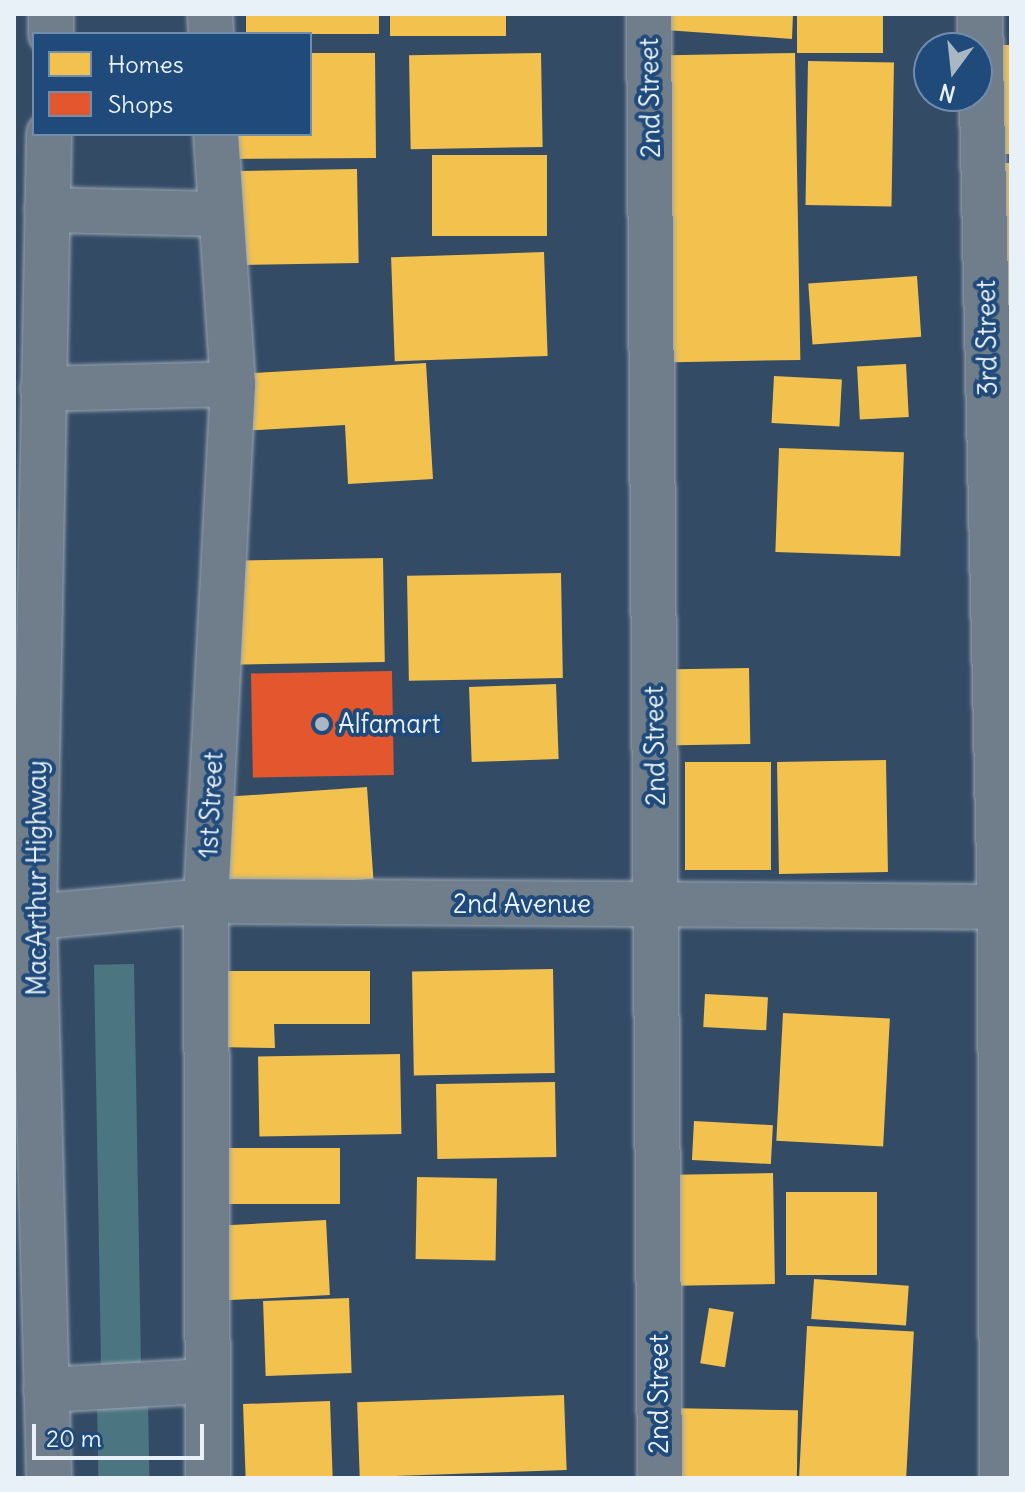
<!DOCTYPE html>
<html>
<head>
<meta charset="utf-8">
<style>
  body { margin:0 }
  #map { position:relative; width:1025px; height:1492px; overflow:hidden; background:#344b65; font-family:Delius,sans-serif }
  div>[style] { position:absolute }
  .green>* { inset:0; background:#4b7581; transform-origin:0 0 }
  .homes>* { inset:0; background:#f2c14e; transform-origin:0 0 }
  .shops>* { inset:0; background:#e4572e; transform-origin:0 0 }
  .roads { filter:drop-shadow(0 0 2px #9aa6b3) drop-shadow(0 0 2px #9aa6b3) }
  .street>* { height:44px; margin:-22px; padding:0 22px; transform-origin:22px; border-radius:22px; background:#707e8c }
  .highway>* { height:44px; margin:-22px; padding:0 22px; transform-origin:22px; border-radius:22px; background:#707e8c }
  .dots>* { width:22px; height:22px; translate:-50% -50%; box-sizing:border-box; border:4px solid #1f4a7a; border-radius:50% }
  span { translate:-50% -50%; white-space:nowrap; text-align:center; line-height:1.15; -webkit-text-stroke:8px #1f4a7a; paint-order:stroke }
  .street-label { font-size:26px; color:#e8f1f8 }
  .poi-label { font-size:26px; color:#e8f1f8 }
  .left { translate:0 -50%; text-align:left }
  .frame { position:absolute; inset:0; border:16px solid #e8f1f8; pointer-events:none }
  .legend { position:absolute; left:32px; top:32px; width:280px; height:104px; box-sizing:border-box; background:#1f4a7a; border:2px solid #6f8dac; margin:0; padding:10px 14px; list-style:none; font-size:24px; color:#e8f1f8 }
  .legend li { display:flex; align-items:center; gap:16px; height:40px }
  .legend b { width:40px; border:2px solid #6f8dac }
  .north { position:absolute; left:913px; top:32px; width:80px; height:80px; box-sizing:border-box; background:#1f4a7a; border:2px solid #6f8dac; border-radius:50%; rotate:195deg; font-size:22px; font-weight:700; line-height:32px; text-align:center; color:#e8f1f8 }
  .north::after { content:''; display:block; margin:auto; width:28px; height:36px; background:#a9b7c5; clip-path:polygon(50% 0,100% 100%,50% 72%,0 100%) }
  .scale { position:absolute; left:32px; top:1424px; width:172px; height:36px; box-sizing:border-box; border:4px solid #e8f1f8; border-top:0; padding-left:10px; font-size:24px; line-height:28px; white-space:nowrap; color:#e8f1f8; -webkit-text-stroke:6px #1f4a7a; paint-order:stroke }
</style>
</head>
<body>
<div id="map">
  <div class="green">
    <div style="left:134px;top:964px;width:402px;height:40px;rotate:89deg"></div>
    <div style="left:148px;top:1400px;width:78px;height:51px;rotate:89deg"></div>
  </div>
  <div class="homes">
    <div style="left:246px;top:14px;width:133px;height:20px"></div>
    <div style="left:390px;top:14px;width:116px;height:22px"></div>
    <div style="clip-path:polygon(652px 14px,793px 14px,792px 39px,651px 29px)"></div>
    <div style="left:797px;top:14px;width:86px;height:39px"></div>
    <div style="clip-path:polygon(1002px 45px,1011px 45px,1011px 154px,1000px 154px)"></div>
    <div style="clip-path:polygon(310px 53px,375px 53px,376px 158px,222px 159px,221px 134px,310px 134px)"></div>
    <div style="left:541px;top:53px;width:94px;height:132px;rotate:89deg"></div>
    <div style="left:795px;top:53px;width:307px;height:140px;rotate:89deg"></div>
    <div style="left:808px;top:61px;width:86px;height:144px;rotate:1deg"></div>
    <div style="left:432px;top:155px;width:115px;height:81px"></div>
    <div style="clip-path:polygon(1003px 163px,1011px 163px,1011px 441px)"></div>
    <div style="left:357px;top:169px;width:94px;height:132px;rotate:89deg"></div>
    <div style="left:544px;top:252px;width:104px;height:153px;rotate:88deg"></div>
    <div style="left:917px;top:276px;width:61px;height:109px;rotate:86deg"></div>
    <div style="clip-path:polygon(426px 363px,433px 479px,348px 484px,345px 425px,240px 431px,237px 374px)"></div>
    <div style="left:906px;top:364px;width:53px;height:49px;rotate:87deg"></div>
    <div style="left:774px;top:376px;width:68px;height:47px;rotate:3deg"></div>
    <div style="left:779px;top:448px;width:125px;height:104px;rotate:2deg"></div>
    <div style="left:383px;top:558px;width:104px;height:155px;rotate:89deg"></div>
    <div style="left:561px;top:573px;width:105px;height:154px;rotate:89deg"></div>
    <div style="left:749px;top:668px;width:76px;height:88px;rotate:89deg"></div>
    <div style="left:556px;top:684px;width:75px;height:87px;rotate:88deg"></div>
    <div style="left:886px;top:760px;width:112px;height:109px;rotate:89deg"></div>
    <div style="left:685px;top:762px;width:86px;height:108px"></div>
    <div style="left:367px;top:787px;width:92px;height:152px;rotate:86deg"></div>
    <div style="left:553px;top:969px;width:104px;height:141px;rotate:89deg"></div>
    <div style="clip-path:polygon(218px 971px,370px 971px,370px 1024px,274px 1024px,275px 1048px,217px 1047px)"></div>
    <div style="left:705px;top:994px;width:63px;height:33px;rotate:3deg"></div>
    <div style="left:783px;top:1013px;width:107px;height:128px;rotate:3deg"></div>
    <div style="left:400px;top:1054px;width:80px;height:142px;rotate:89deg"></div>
    <div style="left:555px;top:1082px;width:75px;height:119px;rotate:89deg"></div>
    <div style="left:694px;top:1121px;width:79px;height:39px;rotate:3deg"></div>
    <div style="left:340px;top:1148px;width:56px;height:131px;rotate:90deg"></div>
    <div style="left:773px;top:1173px;width:111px;height:113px;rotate:89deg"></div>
    <div style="left:417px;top:1177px;width:80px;height:82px;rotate:1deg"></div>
    <div style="left:786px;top:1192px;width:91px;height:83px"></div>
    <div style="left:326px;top:1220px;width:75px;height:114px;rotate:87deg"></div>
    <div style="left:814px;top:1279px;width:95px;height:40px;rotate:4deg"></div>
    <div style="left:349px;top:1298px;width:75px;height:86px;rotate:88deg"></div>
    <div style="left:709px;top:1308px;width:25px;height:56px;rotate:9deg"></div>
    <div style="left:807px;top:1326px;width:107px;height:152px;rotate:3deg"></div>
    <div style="left:564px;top:1395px;width:75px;height:207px;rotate:88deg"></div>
    <div style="left:330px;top:1401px;width:75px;height:87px;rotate:88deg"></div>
    <div style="left:665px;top:1408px;width:133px;height:70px;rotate:1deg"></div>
  </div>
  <div class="shops">
    <div style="left:392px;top:671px;width:104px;height:141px;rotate:89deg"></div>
  </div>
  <div class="roads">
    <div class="street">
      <div style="left:210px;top:14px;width:20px;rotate:87deg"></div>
      <div style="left:649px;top:14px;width:1464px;rotate:89.57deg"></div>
      <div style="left:980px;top:14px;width:893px;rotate:88.72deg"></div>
      <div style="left:1000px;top:907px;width:571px;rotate:89.8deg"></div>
      <div style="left:47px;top:210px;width:173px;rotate:1.3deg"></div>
      <div style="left:43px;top:389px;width:190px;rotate:-1.5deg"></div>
      <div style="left:34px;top:917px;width:173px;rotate:-5.3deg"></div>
      <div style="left:206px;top:901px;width:805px;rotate:0.43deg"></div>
      <div style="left:46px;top:1390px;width:161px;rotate:-3.2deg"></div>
      <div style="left:208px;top:1478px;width:577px;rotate:-90.2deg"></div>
      <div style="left:206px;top:901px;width:518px;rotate:-87.01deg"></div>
      <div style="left:233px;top:384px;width:251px;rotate:-93.9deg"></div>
    </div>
    <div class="highway">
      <div style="left:51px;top:34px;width:20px;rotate:-90deg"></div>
      <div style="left:49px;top:1478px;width:561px;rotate:-91.53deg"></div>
      <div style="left:34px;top:917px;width:783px;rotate:-88.9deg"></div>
    </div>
  </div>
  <div class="dots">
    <div style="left:322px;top:724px;background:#a9b7c5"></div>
  </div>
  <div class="street-label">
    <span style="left:650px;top:98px;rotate:-91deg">2nd Street</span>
    <span style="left:987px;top:338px;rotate:-91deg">3rd Street</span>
    <span style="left:655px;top:746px;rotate:-91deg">2nd Street</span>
    <span style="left:211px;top:805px;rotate:-87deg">1st Street</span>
    <span style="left:37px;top:878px;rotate:-90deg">MacArthur Highway</span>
    <span style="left:522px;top:904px">2nd Avenue</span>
    <span style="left:659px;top:1394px;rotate:-90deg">2nd Street</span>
  </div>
  <div class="poi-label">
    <span class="left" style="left:338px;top:724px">Alfamart</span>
  </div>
  <div class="frame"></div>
  <ul class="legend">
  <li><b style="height:22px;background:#f2c14e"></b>Homes</li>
  <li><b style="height:22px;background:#e4572e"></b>Shops</li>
  </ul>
  <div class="north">N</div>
  <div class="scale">20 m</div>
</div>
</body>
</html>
